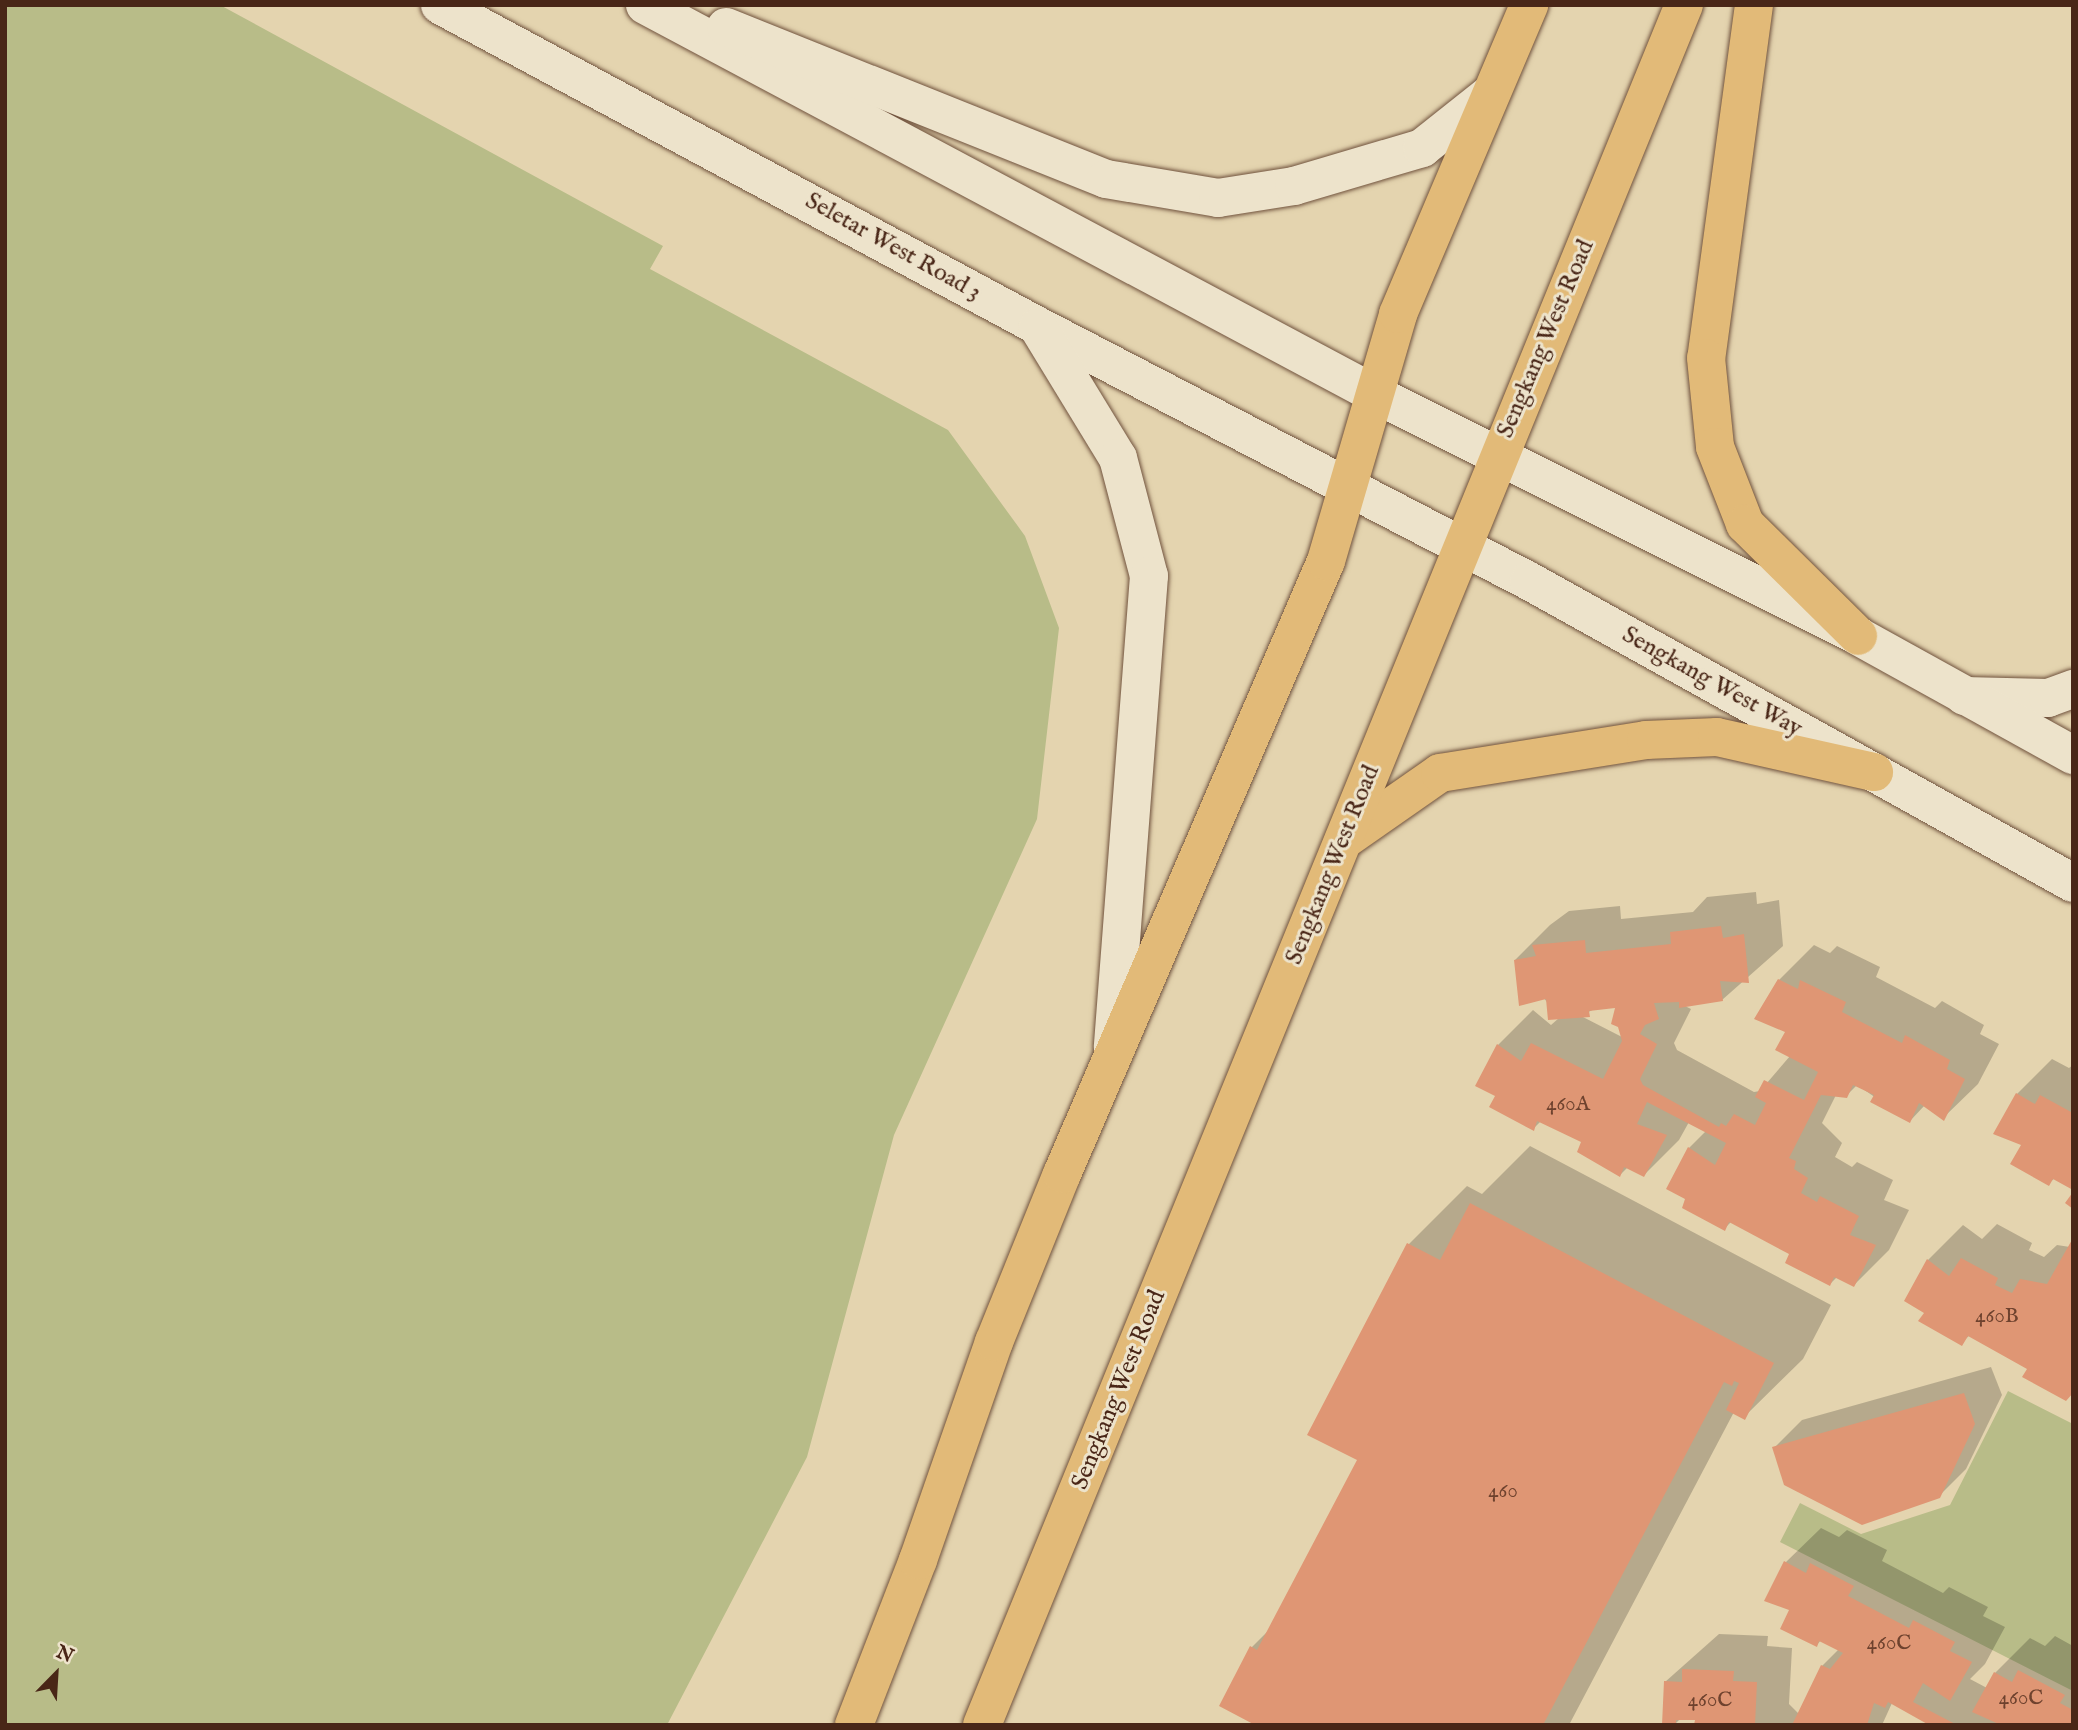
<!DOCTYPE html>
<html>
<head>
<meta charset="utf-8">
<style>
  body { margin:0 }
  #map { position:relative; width:2078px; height:1730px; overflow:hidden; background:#e4d4af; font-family:"IM FELL English",serif }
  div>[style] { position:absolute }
  .green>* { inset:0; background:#b8bc88 }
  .shadow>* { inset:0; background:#0003 }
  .building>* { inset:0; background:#df9674 }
  .roads { filter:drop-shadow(0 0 2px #70523d) drop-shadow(0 0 2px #70523d) }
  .street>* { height:38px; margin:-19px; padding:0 19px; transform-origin:19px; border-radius:19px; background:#ede3cb }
  .secondary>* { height:38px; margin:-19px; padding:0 19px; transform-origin:19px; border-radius:19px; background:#ede3cb }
  .primary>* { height:38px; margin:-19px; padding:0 19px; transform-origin:19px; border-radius:19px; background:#e2ba78 }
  span { translate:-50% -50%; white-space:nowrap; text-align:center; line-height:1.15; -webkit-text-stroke:6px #ede3cb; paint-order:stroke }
  .number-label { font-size:21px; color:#6e422e }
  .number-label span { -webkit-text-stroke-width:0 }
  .street-label { font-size:24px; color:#492617 }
  .frame { position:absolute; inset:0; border:7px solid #492617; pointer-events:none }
  .north { position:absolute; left:21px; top:1639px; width:70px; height:70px; -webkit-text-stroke:5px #ede3cb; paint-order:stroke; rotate:24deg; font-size:19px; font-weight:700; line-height:28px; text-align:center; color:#492617 }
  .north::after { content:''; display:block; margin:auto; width:24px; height:32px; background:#492617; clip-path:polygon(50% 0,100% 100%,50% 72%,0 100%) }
</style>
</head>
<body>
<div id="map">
  <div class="green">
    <div style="clip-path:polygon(5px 5px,220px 5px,663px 246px,650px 269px,948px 430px,1025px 536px,1059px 628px,1037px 819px,894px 1135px,807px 1457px,667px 1725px,5px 1725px)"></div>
    <div style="clip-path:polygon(2008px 1391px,2073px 1424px,2073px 1691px,1780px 1542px,1800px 1503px,1861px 1534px,1950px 1505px)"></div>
  </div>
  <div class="shadow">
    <div style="clip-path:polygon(evenodd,1756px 892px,1757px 904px,1779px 900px,1783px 946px,1722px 1000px,1685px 1006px,1691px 1009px,1674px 1043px,1677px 1050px,1754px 1092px,1760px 1091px,1790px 1056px,1779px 980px,1814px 945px,1830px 953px,1837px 946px,1880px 967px,1876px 977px,1935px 1008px,1942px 1001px,1984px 1025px,1980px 1034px,1999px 1044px,1978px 1084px,1943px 1118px,1925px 1105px,1910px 1121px,1857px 1085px,1846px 1096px,1836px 1095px,1822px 1123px,1842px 1143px,1835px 1157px,1852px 1167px,1857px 1162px,1893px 1180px,1884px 1200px,1909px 1210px,1889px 1250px,1854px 1285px,1837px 1277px,1830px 1284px,1791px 1253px,1732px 1221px,1724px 1229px,1688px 1198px,1689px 1148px,1706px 1131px,1689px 1122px,1679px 1140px,1644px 1175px,1628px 1167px,1620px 1175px,1583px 1141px,1541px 1121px,1534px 1128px,1497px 1095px,1498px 1045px,1533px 1010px,1551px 1025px,1559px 1018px,1515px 960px,1550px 925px,1569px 911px,1620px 906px,1621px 919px,1693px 912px,1707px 897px,1756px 892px,1618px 1005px,1622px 1037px,1581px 1016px,1596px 1008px,1618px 1005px)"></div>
    <div style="clip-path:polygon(2052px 1059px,2069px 1068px,2073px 1065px,2073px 1188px,2055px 1178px,2049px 1183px,2024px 1144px,2017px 1094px)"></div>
    <div style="clip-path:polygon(1530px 1146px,1831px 1305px,1803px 1359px,1744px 1417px,1734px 1412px,1569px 1725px,1259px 1725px,1251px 1648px,1270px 1629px,1359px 1459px,1309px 1434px,1409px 1244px,1467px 1186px,1482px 1194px)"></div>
    <div style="clip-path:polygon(1997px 1224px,2032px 1243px,2029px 1250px,2044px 1257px,2057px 1245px,2070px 1247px,2030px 1369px,1970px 1335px,1961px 1343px,1926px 1312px,1928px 1260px,1963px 1225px,1982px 1239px)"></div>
    <div style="clip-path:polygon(1991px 1367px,2002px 1395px,1966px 1469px,1939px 1496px,1774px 1448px,1802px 1420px)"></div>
    <div style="clip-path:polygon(1821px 1528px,1839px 1537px,1847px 1530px,1887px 1550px,1882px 1561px,1943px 1593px,1949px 1587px,1988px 1607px,1983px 1616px,2005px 1627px,1985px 1664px,1970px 1679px,1987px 1688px,1995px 1673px,2030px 1638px,2045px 1646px,2055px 1636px,2073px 1646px,2073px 1725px,1933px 1725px,1892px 1703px,1882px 1725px,1696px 1725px,1696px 1719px,1681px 1718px,1675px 1724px,1665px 1682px,1719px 1634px,1768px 1636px,1767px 1646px,1792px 1648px,1789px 1704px,1799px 1714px,1822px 1666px,1839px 1649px,1821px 1640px,1817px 1645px,1792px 1609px,1786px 1562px)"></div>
  </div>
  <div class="building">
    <div style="clip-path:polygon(1721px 926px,1723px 938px,1744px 934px,1749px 983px,1720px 981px,1723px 1001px,1679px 1008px,1679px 1002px,1654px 1003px,1659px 1019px,1645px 1025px,1640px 1034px,1657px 1044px,1640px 1079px,1643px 1085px,1719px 1127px,1721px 1123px,1726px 1126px,1734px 1114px,1755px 1125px,1766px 1103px,1755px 1097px,1764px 1080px,1804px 1100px,1818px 1072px,1775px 1050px,1785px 1032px,1754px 1019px,1778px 979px,1798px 989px,1800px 980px,1846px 1002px,1842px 1012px,1902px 1043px,1905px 1035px,1950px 1060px,1947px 1069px,1965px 1079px,1944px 1121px,1919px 1103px,1910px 1123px,1870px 1102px,1874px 1095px,1853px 1085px,1847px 1098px,1821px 1095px,1789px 1158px,1796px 1161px,1794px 1169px,1808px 1178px,1801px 1193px,1817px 1202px,1820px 1196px,1859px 1216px,1850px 1235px,1876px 1245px,1854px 1287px,1834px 1277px,1830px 1286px,1785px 1263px,1789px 1254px,1729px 1222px,1725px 1231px,1682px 1208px,1685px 1199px,1666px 1189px,1688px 1147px,1715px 1165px,1726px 1143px,1647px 1102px,1637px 1124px,1667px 1135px,1644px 1177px,1624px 1167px,1620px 1177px,1577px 1152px,1581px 1142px,1537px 1121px,1534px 1131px,1489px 1107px,1495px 1096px,1475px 1086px,1497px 1044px,1521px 1061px,1531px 1043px,1603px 1079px,1622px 1041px,1618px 1027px,1611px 1024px,1615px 1008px,1589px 1011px,1590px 1017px,1548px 1020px,1546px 999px,1519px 1006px,1514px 960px,1536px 956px,1532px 945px,1585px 940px,1586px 953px,1671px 944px,1670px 932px)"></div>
    <div style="clip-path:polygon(2016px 1093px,2035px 1104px,2040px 1095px,2073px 1113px,2073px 1190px,2053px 1179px,2049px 1186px,2010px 1164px,2021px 1145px,1993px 1134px)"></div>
    <div style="clip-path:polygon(2073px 1192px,2073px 1209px,2065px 1203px)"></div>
    <div style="clip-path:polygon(1470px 1203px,1774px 1363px,1745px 1420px,1726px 1410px,1739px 1383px,1734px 1381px,1732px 1386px,1724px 1382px,1543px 1725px,1255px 1725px,1219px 1706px,1250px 1646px,1257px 1650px,1357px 1460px,1307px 1435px,1407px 1243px,1440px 1260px)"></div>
    <div style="clip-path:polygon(2073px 1238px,2073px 1393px,2066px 1401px,2022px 1377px,2027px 1369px,1968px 1336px,1962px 1346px,1918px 1321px,1924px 1313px,1904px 1301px,1927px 1259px,1949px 1276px,1961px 1258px,1998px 1278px,1995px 1285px,2012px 1293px,2020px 1279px,2047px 1284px)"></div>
    <div style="clip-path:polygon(1964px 1393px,1975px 1424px,1940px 1498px,1862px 1525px,1784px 1485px,1772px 1447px)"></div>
    <div style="clip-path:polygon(1784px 1561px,1806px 1573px,1810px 1563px,1854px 1586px,1848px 1596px,1909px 1628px,1913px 1620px,1955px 1642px,1950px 1651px,1972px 1662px,1950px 1701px,1923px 1683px,1913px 1702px,1957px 1725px,1929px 1725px,1888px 1702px,1885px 1708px,1874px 1703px,1867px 1725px,1792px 1725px,1821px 1665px,1830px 1669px,1843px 1653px,1819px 1641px,1817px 1647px,1780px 1629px,1789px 1610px,1764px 1601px)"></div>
    <div style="clip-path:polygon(1682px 1669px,1734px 1671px,1733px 1681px,1757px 1682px,1755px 1725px,1694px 1725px,1695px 1720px,1676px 1720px,1676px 1725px,1662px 1725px,1664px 1681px,1682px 1682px)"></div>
    <div style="clip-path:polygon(2018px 1670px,2065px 1695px,2060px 1703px,2073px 1710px,2073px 1725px,2001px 1725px,1972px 1712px,1994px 1672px,2012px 1682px)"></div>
  </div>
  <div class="roads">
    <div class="street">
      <div style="left:1964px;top:696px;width:84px;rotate:1.4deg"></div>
      <div style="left:2048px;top:698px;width:27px;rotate:-20deg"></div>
    </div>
    <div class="secondary">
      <div style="left:440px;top:5px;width:679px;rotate:28.23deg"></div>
      <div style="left:1038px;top:326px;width:553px;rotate:27.45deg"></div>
      <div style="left:1529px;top:581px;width:622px;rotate:29.04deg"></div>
      <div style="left:645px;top:5px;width:827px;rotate:28.05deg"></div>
      <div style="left:1375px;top:394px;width:540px;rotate:26.61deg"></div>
      <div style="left:1858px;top:636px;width:246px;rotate:29deg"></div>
      <div style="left:726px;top:27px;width:409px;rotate:21.8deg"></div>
      <div style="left:1106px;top:179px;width:114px;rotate:9.6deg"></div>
      <div style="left:1218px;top:198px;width:77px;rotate:-9deg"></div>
      <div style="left:1294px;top:186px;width:134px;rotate:-16.5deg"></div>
      <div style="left:1422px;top:148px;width:87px;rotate:-38.5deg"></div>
      <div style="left:1038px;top:327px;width:153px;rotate:58.6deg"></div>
      <div style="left:1118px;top:458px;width:122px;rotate:75.3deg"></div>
      <div style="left:1149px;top:576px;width:472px;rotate:94.4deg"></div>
    </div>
    <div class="primary">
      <div style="left:1754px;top:5px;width:356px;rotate:97.7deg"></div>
      <div style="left:1706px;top:358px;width:89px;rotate:84.2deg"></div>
      <div style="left:1715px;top:447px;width:83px;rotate:68.7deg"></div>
      <div style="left:1745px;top:524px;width:159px;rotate:44.7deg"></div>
      <div style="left:1344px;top:840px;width:117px;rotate:-34.9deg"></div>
      <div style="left:1440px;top:773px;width:209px;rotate:-9.1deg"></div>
      <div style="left:1646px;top:740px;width:71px;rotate:-2.4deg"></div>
      <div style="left:1717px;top:737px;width:161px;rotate:12.6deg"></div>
      <div style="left:854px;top:1725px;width:177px;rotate:-68.8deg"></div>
      <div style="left:918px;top:1560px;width:231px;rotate:-70.8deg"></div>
      <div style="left:994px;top:1342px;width:181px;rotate:-68deg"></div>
      <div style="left:1062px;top:1174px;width:667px;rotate:-66.7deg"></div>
      <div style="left:1326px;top:561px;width:257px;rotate:-73.7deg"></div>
      <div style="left:1398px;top:314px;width:336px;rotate:-67deg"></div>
      <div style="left:982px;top:1725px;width:1858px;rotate:-67.8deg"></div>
    </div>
  </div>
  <div class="number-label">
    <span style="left:1568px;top:1105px">460A</span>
    <span style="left:1997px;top:1317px">460B</span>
    <span style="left:1503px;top:1492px">460</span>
    <span style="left:1889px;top:1644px">460C</span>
    <span style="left:2021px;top:1699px">460C</span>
    <span style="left:1710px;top:1701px">460C</span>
  </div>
  <div class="street-label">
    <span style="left:893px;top:247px;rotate:29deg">Seletar West Road 3</span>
    <span style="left:1546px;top:339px;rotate:-67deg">Sengkang West Road</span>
    <span style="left:1712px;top:682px;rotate:29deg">Sengkang West Way</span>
    <span style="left:1333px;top:865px;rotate:-68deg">Sengkang West Road</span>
    <span style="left:1119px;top:1390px;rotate:-68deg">Sengkang West Road</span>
  </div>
  <div class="frame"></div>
  <div class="north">N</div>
</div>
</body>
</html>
